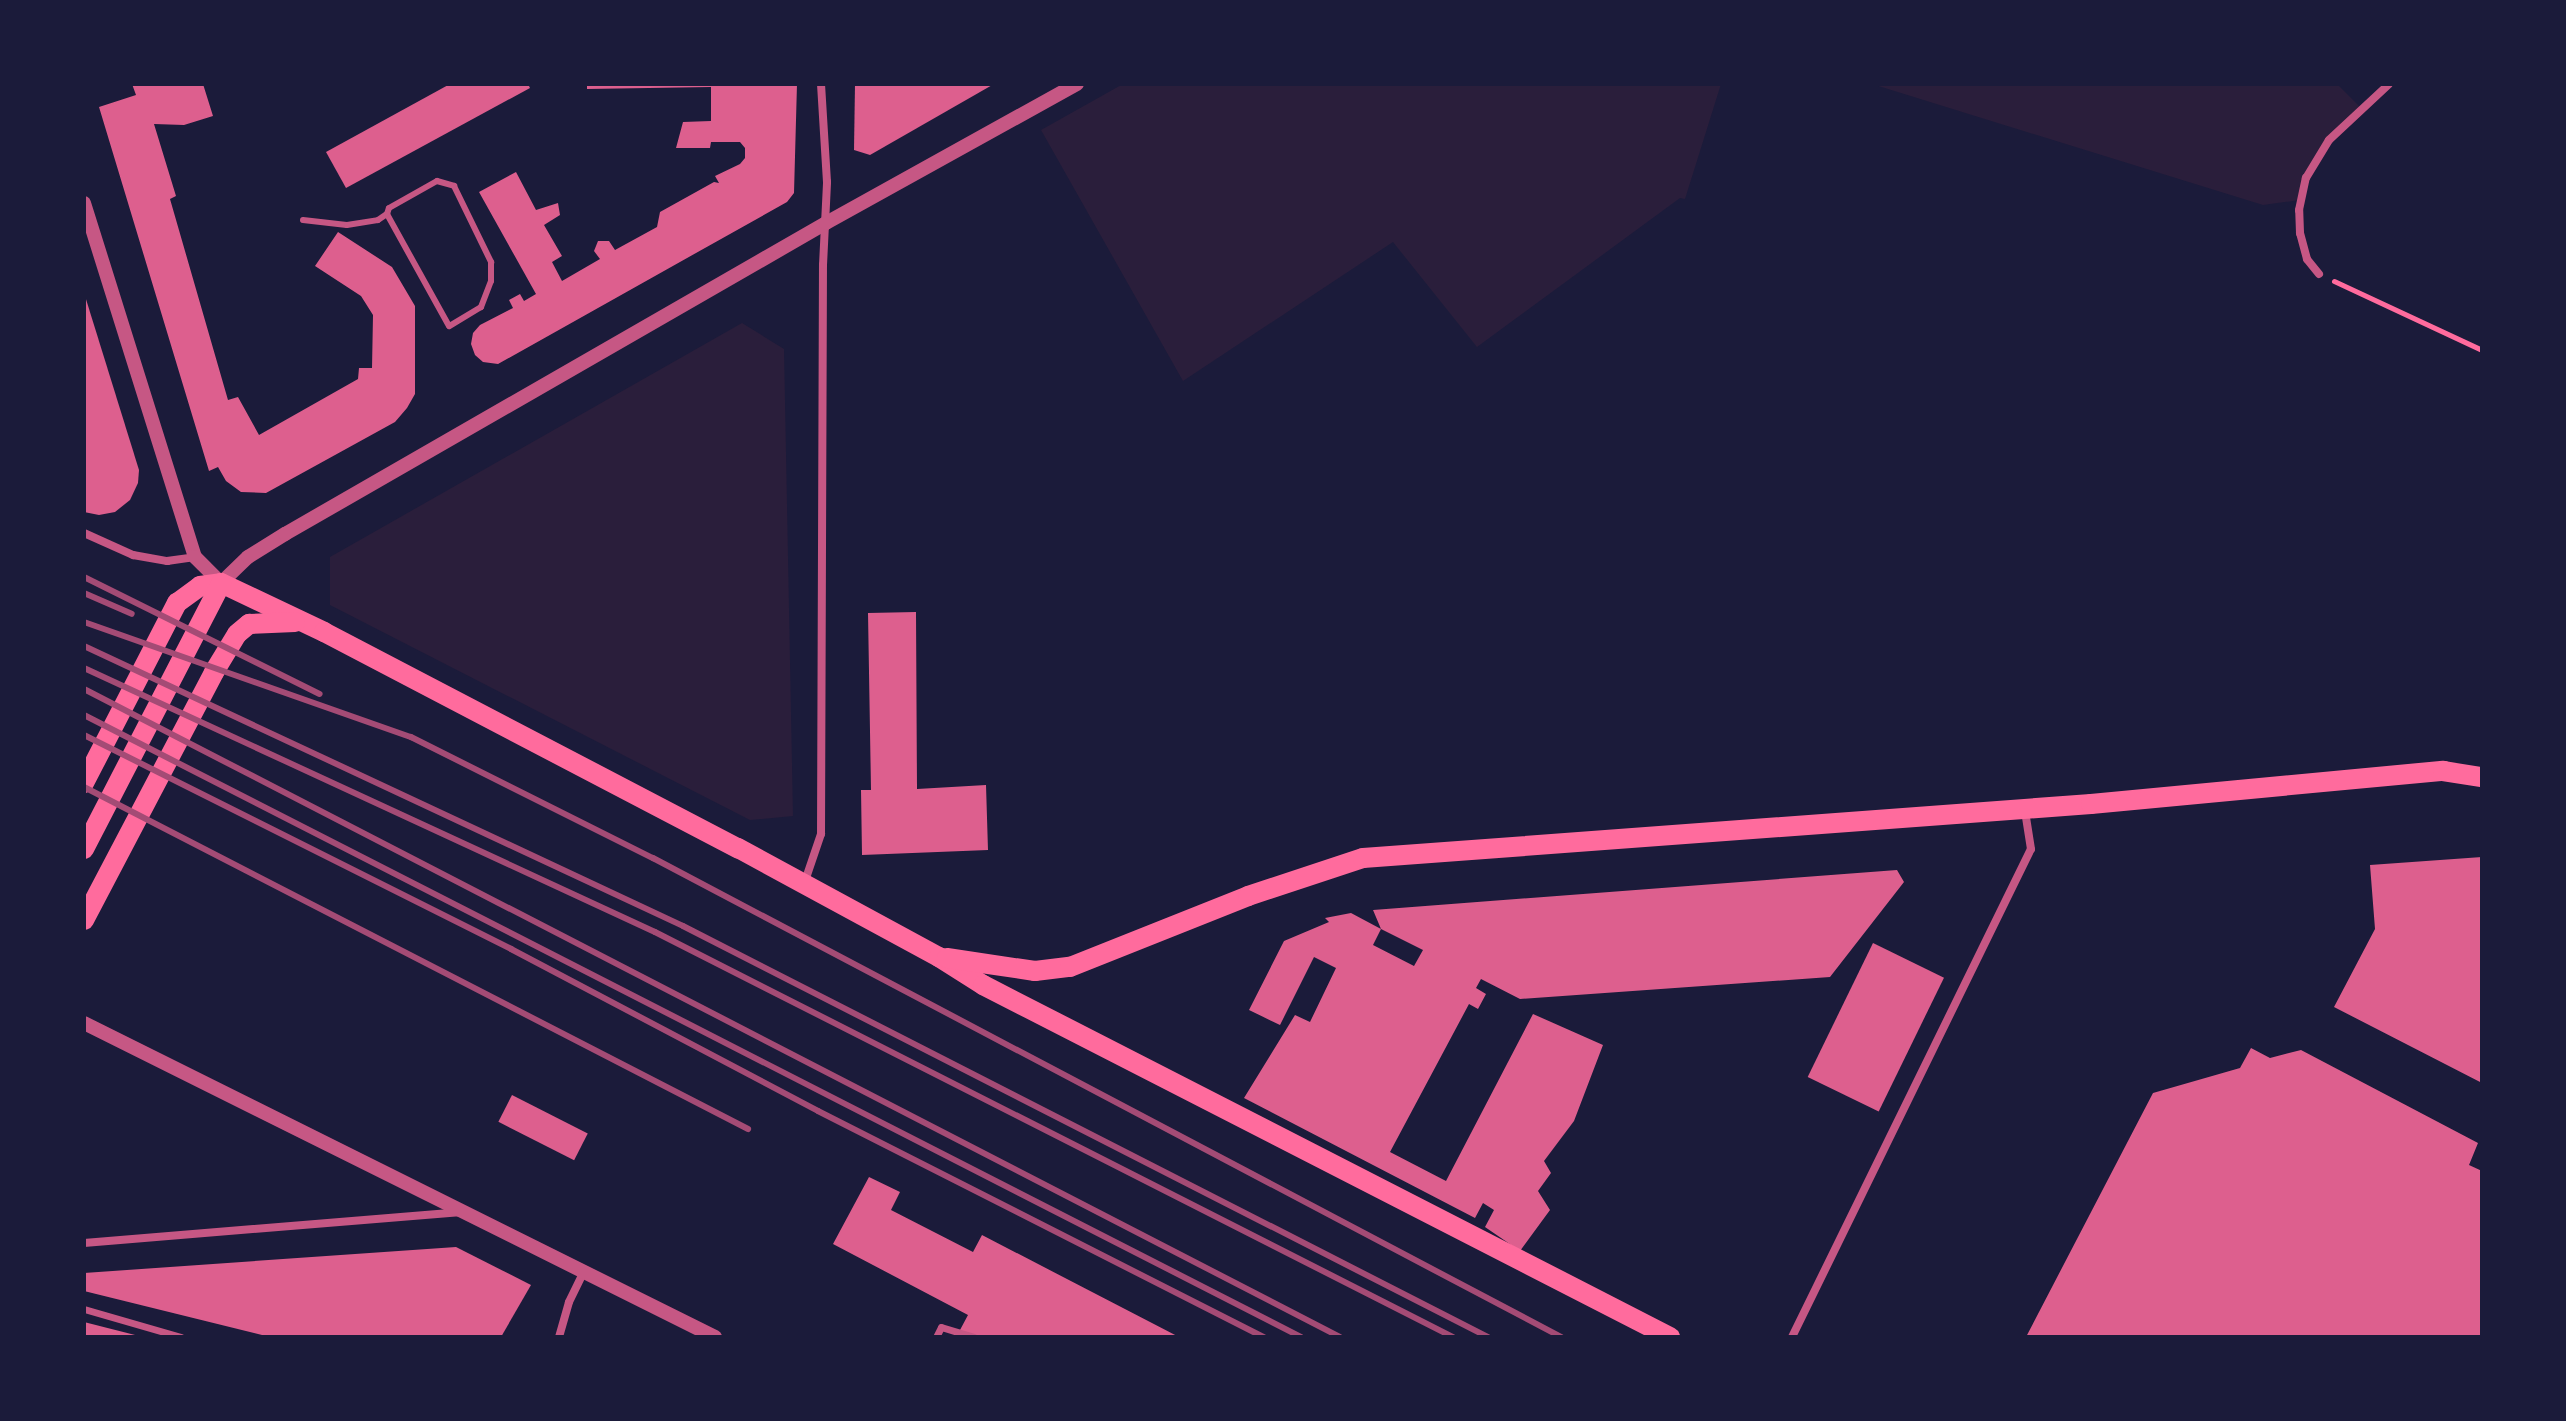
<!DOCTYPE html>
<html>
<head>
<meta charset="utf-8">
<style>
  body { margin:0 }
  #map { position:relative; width:2566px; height:1421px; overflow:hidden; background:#1b1b3a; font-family:Lora,serif }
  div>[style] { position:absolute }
  .green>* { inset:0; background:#2a1e3b }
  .building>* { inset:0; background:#dd5f8e; transform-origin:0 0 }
  .path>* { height:5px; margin:-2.5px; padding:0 2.5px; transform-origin:2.5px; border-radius:2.5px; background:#ff6b9d }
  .service>* { height:6px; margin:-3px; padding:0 3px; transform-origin:3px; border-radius:3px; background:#c65784 }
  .pedestrian>* { height:7px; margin:-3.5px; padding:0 3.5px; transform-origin:3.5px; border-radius:3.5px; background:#c65784 }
  .minor>* { height:8px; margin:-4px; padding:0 4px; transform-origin:4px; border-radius:4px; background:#c65784 }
  .tertiary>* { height:14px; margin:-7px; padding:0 7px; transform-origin:7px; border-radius:7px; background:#c65784 }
  .primary>* { height:20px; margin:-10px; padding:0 10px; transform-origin:10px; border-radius:10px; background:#ff6b9d }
  .rail>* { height:6px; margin:-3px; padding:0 3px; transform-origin:3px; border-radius:3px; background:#a44b75 }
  span { translate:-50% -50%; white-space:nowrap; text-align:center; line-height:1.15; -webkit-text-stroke:8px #1b1b3a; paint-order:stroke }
  .frame { position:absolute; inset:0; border:86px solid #1b1b3a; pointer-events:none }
</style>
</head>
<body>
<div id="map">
  <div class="green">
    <div style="clip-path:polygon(1123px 84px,1721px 84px,1685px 199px,1680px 198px,1477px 347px,1393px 242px,1183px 381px,1041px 130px)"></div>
    <div style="clip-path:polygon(1872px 84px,2337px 84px,2361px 108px,2322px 149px,2300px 200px,2263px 205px)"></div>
    <div style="clip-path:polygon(742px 323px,784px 349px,793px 816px,750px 820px,330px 605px,330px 557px)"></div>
  </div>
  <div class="building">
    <div style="clip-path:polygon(132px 84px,203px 84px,213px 116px,184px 125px,154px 124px,176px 196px,170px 199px,228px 400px,238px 397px,259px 435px,358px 379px,359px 368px,372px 368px,373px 315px,361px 296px,315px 266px,338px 232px,392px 267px,415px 306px,415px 394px,407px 408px,395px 422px,266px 493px,241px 492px,226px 481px,218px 467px,209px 471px,99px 107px,136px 95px)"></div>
    <div style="clip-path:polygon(450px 84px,528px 84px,530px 88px,346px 188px,326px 152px)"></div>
    <div style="clip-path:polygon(587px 84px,797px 84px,794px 193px,787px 202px,498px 364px,483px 362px,475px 355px,471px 344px,473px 333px,480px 325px,513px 308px,509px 300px,520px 294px,524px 301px,536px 294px,479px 192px,516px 172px,536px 210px,558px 203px,560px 215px,544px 225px,562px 256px,552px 262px,562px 281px,600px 259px,594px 251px,598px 241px,609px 241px,615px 250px,657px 227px,660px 212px,714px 182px,719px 183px,715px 176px,740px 164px,745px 158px,745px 148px,740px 142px,711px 142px,710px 148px,676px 148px,683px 122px,711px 121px,711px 87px,587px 89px)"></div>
    <div style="clip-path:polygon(855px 84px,994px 84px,870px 155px,854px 150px)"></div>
    <div style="clip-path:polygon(85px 296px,139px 470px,138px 483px,130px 500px,115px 512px,99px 515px,84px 512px)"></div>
    <div style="clip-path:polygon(916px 612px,917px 789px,986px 785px,988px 850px,862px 855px,861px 790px,871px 790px,868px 613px)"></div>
    <div style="clip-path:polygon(2482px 857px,2482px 1083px,2334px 1007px,2375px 929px,2370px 865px)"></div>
    <div style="clip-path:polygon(1897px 870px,1904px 882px,1830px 977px,1520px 999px,1481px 979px,1476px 988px,1486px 994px,1478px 1009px,1469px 1004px,1390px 1152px,1446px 1181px,1533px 1014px,1603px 1045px,1574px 1121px,1544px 1161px,1551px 1173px,1538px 1191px,1550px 1210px,1520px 1251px,1485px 1227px,1494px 1210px,1483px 1203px,1475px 1218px,1244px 1098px,1295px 1015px,1310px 1022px,1336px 968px,1314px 957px,1280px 1025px,1249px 1010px,1284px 941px,1329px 922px,1325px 918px,1351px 913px,1381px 929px,1373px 945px,1414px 966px,1423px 950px,1381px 929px,1373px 910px)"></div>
    <div style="left:1873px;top:943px;width:79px;height:149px;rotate:26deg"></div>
    <div style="clip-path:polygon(2251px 1048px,2270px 1058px,2301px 1050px,2478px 1143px,2469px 1165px,2482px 1171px,2482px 1337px,2026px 1337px,2153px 1093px,2240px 1068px)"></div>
    <div style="left:512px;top:1095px;width:85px;height:30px;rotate:27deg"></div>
    <div style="clip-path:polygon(869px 1177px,900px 1192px,891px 1210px,973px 1252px,982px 1235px,1179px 1337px,974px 1337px,960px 1330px,968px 1315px,833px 1244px)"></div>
    <div style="clip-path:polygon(456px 1247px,531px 1285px,501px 1337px,270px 1337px,84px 1291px,84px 1273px)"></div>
    <div style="clip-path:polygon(84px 1322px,139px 1336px,139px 1337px,84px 1337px)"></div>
  </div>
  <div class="path">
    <div style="left:2334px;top:281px;width:163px;rotate:25deg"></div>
  </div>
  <div class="service">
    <div style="left:437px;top:181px;width:18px;rotate:16deg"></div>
    <div style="left:454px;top:186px;width:85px;rotate:64deg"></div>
    <div style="left:491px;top:262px;width:19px;rotate:90deg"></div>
    <div style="left:491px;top:281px;width:28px;rotate:111deg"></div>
    <div style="left:481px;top:307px;width:37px;rotate:149deg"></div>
    <div style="left:449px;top:326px;width:128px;rotate:-119deg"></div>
    <div style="left:387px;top:214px;width:6px;rotate:-72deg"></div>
    <div style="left:389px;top:208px;width:55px;rotate:-29.4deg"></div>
    <div style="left:303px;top:220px;width:44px;rotate:6.5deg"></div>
    <div style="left:347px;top:225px;width:31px;rotate:-9deg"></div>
    <div style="left:378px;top:220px;width:11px;rotate:-34deg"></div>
  </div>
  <div class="pedestrian">
    <div style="left:84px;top:1309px;width:101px;rotate:16.1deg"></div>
    <div style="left:936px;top:1337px;width:11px;rotate:-63deg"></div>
    <div style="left:941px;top:1327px;width:34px;rotate:17deg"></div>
  </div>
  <div class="minor">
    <div style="left:2319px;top:274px;width:19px;rotate:-129deg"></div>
    <div style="left:2307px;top:259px;width:27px;rotate:-105deg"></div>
    <div style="left:2300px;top:233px;width:23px;rotate:-92deg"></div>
    <div style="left:2299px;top:210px;width:33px;rotate:-78deg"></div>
    <div style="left:2306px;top:178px;width:44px;rotate:-58.8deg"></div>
    <div style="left:2329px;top:140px;width:82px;rotate:-43deg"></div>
    <div style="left:84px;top:533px;width:54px;rotate:24.2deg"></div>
    <div style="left:133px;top:555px;width:35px;rotate:10deg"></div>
    <div style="left:167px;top:561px;width:28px;rotate:-8deg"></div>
    <div style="left:804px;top:884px;width:53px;rotate:-71.2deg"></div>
    <div style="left:821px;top:834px;width:569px;rotate:-89.8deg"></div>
    <div style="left:823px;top:265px;width:83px;rotate:-87.2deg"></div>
    <div style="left:827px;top:182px;width:98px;rotate:-93.5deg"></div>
    <div style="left:84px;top:1243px;width:379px;rotate:-4.7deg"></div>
    <div style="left:559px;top:1337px;width:36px;rotate:-74deg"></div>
    <div style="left:569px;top:1302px;width:34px;rotate:-64deg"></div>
    <div style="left:1792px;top:1337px;width:543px;rotate:-63.91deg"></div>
    <div style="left:2031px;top:849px;width:39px;rotate:-99deg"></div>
  </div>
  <div class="tertiary">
    <div style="left:84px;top:203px;width:371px;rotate:72.6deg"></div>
    <div style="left:195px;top:557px;width:37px;rotate:45deg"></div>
    <div style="left:221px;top:583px;width:37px;rotate:-44deg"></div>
    <div style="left:248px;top:557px;width:44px;rotate:-31.9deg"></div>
    <div style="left:285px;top:534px;width:624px;rotate:-29.89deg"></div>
    <div style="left:826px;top:223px;width:287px;rotate:-29deg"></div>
    <div style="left:84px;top:1023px;width:705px;rotate:26.46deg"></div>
  </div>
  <div class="primary">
    <div style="left:84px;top:783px;width:203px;rotate:-62.7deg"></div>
    <div style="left:177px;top:603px;width:29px;rotate:-36deg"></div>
    <div style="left:200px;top:586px;width:21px;rotate:-8deg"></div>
    <div style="left:221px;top:583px;width:114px;rotate:25.4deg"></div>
    <div style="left:324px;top:632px;width:467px;rotate:27.6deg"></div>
    <div style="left:738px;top:848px;width:229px;rotate:28.5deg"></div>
    <div style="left:939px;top:957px;width:52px;rotate:32.5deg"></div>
    <div style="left:983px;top:985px;width:772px;rotate:27.13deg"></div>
    <div style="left:84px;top:849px;width:299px;rotate:-62.7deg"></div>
    <div style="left:84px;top:920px;width:280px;rotate:-62.3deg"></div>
    <div style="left:214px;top:672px;width:44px;rotate:-58.8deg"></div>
    <div style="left:237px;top:634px;width:16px;rotate:-40deg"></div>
    <div style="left:249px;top:624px;width:46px;rotate:-2.5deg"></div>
    <div style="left:947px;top:958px;width:89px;rotate:8.4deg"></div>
    <div style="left:1035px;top:971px;width:35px;rotate:-7deg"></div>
    <div style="left:1070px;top:967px;width:192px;rotate:-21.7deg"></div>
    <div style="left:1248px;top:896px;width:121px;rotate:-18.3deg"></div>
    <div style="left:1363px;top:858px;width:730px;rotate:-4.24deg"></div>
    <div style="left:2091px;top:804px;width:354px;rotate:-5.4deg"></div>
    <div style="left:2443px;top:771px;width:39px;rotate:9deg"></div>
  </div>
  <div class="rail">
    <div style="left:84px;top:577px;width:263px;rotate:26.4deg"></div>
    <div style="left:84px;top:593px;width:52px;rotate:23.6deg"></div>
    <div style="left:84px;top:622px;width:347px;rotate:19.4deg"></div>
    <div style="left:411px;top:737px;width:271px;rotate:26.6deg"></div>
    <div style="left:653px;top:858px;width:1027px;rotate:27.81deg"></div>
    <div style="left:84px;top:646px;width:661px;rotate:25.05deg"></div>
    <div style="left:683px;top:926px;width:904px;rotate:27.05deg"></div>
    <div style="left:84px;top:668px;width:629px;rotate:24.81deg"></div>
    <div style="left:655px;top:932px;width:895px;rotate:26.91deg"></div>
    <div style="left:84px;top:689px;width:1413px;rotate:27.29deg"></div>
    <div style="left:84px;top:715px;width:1367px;rotate:27.07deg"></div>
    <div style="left:84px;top:735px;width:478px;rotate:26.6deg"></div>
    <div style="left:511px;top:949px;width:347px;rotate:27.8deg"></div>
    <div style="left:818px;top:1111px;width:500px;rotate:26.9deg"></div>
    <div style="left:84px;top:787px;width:747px;rotate:27.25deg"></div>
  </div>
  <div class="frame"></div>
</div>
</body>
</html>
